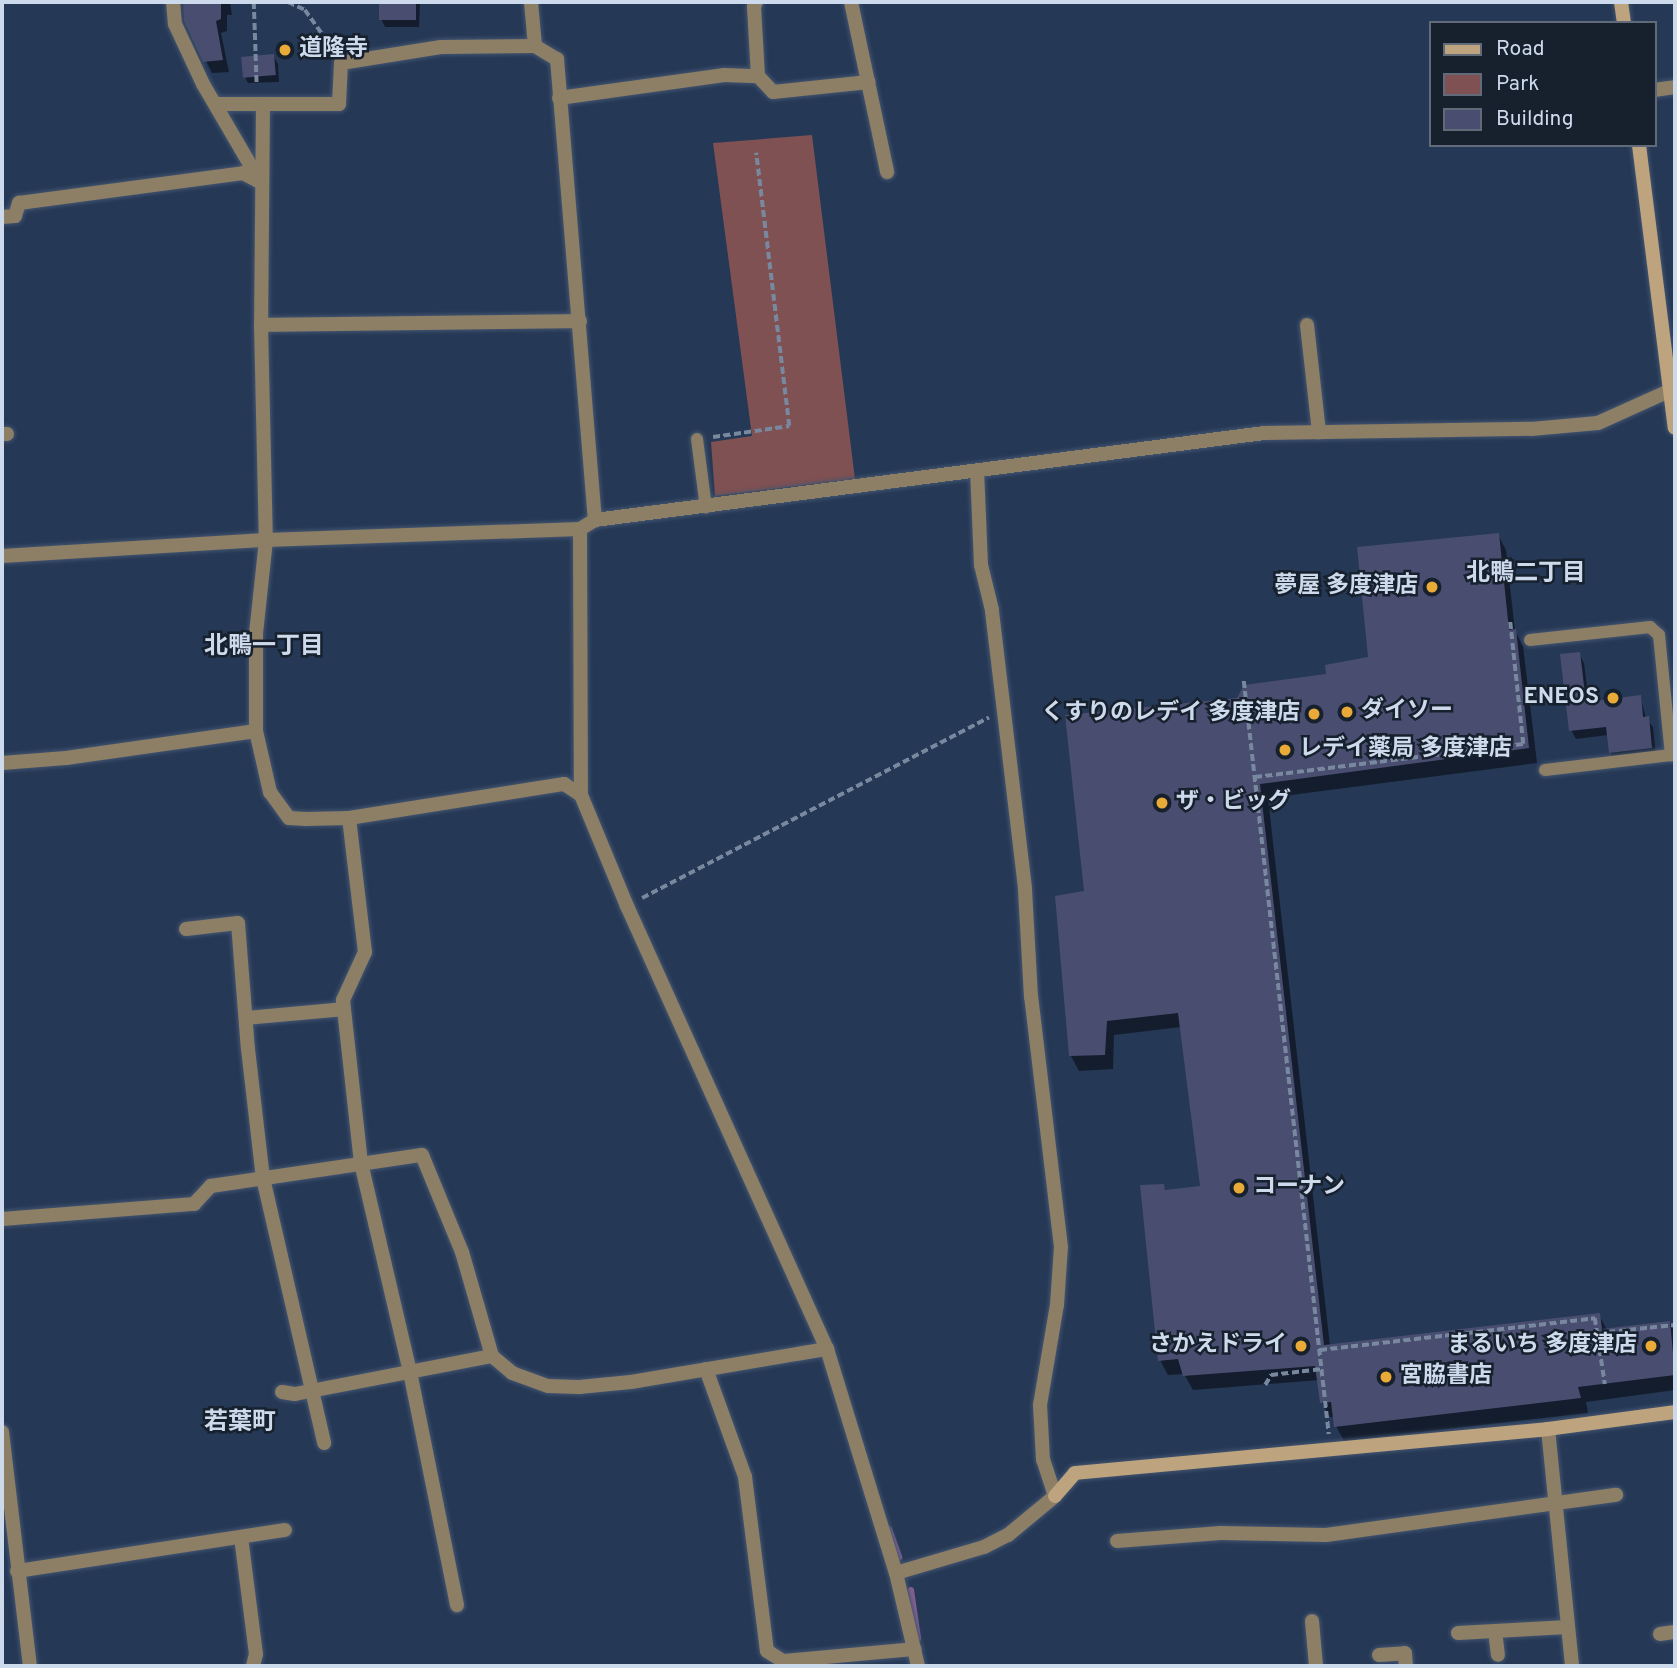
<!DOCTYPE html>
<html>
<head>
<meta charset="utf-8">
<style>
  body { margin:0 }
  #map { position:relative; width:1677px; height:1668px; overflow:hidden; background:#253855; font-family:Overpass,"Noto Sans JP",sans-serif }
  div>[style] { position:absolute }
  .green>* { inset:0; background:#7f5153 }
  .shadow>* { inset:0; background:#0007 }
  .stream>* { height:6px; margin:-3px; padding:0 3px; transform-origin:3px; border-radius:3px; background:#866092 }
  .building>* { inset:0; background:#494e70; transform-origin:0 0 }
  .path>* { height:3.5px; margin-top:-1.75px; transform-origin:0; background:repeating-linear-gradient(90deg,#78889f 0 7px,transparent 0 10.5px) }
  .roads { filter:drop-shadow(0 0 2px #435570) drop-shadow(0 0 2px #435570) }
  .lane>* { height:12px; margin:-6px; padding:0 6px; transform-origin:6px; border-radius:6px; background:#8d7e66 }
  .street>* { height:14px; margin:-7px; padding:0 7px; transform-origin:7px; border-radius:7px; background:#8d7e66 }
  .secondary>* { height:14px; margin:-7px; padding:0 7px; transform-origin:7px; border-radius:7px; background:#bea47e }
  .dots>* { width:19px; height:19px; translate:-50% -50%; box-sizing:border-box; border:4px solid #17202d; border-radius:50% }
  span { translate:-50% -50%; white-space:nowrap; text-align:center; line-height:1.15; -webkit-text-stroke:5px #17202d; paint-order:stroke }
  .poi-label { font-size:23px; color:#cddaec; font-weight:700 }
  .left { translate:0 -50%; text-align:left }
  .right { translate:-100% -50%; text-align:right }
  .neighbourhood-label { font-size:24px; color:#cddaec; font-weight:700 }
  .frame { position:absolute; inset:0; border:4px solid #cddaec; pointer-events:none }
  .legend { position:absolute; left:1429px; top:21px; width:228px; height:126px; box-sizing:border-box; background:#17202d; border:2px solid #606a79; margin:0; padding:9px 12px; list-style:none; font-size:21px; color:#cddaec }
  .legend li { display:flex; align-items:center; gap:14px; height:35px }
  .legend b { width:35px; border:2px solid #606a79 }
</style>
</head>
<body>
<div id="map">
  <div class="green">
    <div style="clip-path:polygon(812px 135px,855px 479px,715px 496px,711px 442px,752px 436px,713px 143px)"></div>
  </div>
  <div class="shadow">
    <div style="clip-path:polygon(183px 2px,230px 2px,232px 15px,227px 15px,227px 31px,221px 33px,229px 72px,212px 73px,186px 21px)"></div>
    <div style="clip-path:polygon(381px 2px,420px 2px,419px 27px,385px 27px,381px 19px)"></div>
    <div style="clip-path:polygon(273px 56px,278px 64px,279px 82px,248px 83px,244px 75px)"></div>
    <div style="clip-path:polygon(1498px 535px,1506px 550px,1515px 631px,1523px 646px,1537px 763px,1268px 798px,1330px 1346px,1599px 1315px,1607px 1330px,1670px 1323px,1675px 1333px,1675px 1390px,1586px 1402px,1588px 1413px,1344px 1441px,1336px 1426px,1335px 1417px,1330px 1417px,1322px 1403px,1319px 1380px,1193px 1390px,1184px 1374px,1168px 1375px,1160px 1360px,1163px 1186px,1167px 1192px,1202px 1188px,1181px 1027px,1114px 1035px,1113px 1069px,1079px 1071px,1071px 1056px,1086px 893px,1238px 700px,1328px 676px,1370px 658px)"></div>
    <div style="clip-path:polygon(1579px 654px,1584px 663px,1589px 703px,1640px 696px,1646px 718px,1653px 727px,1656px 756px,1615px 761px,1610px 752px,1608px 735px,1576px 739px,1571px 730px)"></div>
  </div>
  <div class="stream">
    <div style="left:889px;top:1529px;width:30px;rotate:70deg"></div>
    <div style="left:911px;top:1590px;width:49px;rotate:81.7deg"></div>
  </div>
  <div class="building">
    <div style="clip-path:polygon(183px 2px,221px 2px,221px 19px,216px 21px,223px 60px,203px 62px,184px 21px)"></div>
    <div style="left:379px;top:2px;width:37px;height:18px"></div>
    <div style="left:274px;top:54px;width:21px;height:33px;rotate:85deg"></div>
    <div style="clip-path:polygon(1499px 533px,1509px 630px,1516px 629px,1529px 748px,1260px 784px,1324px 1345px,1600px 1313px,1602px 1329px,1670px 1321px,1675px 1375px,1578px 1387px,1581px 1398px,1334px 1427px,1331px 1402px,1320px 1403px,1315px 1366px,1183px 1376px,1178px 1359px,1158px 1361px,1140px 1185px,1164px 1184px,1165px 1190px,1200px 1186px,1178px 1013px,1107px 1021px,1105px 1055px,1069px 1056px,1055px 896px,1084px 891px,1065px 715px,1237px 698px,1244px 685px,1326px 674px,1325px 665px,1368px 657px,1357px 547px)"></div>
    <div style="clip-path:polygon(1580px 652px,1586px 702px,1641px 695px,1643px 717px,1649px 716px,1652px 748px,1609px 753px,1606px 727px,1569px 731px,1560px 654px)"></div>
  </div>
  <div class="path">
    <div style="left:254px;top:2px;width:84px;rotate:88deg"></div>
    <div style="left:288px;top:2px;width:19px;rotate:25deg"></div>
    <div style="left:305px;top:10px;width:48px;rotate:54.3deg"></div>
    <div style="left:713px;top:437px;width:77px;rotate:-8.2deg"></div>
    <div style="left:789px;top:426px;width:275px;rotate:-96.9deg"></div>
    <div style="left:1244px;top:681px;width:758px;rotate:83.56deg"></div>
    <div style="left:1255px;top:777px;width:270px;rotate:-7deg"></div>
    <div style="left:1523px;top:744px;width:123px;rotate:-96.1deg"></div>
    <div style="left:642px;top:898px;width:391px;rotate:-27.5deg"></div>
    <div style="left:1598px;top:1333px;width:77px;rotate:-5.9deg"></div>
    <div style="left:1320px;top:1350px;width:277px;rotate:-6.6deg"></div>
    <div style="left:1595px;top:1318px;width:67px;rotate:81.4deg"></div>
    <div style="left:1265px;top:1385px;width:12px;rotate:-59deg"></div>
    <div style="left:1271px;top:1375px;width:51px;rotate:-6.7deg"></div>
  </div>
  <div class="roads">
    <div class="lane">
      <div style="left:697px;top:439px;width:69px;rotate:82.5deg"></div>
      <div style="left:1530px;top:640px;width:121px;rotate:-6.2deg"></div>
      <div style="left:1650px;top:627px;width:12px;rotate:42deg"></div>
      <div style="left:1659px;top:635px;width:121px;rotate:84.3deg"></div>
      <div style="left:1671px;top:755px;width:127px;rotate:173.2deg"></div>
    </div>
    <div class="street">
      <div style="left:173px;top:2px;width:22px;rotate:85deg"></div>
      <div style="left:175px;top:24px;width:66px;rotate:65deg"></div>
      <div style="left:203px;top:84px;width:109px;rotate:59.7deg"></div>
      <div style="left:531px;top:2px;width:44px;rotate:84.8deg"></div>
      <div style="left:756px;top:2px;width:5px;rotate:112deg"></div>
      <div style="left:754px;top:7px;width:69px;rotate:86.7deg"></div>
      <div style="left:851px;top:2px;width:174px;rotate:78deg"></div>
      <div style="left:1654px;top:90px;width:21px;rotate:-8deg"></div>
      <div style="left:559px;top:98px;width:167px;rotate:-7.9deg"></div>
      <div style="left:724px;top:75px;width:34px;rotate:2deg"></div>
      <div style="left:758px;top:76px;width:22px;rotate:47deg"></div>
      <div style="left:773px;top:92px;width:96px;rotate:-6deg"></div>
      <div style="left:218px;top:104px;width:121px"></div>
      <div style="left:339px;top:104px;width:41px;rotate:-87.2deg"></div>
      <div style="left:341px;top:63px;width:101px;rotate:-9.1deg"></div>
      <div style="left:441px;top:47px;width:94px;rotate:-0.6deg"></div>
      <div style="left:535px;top:46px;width:26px;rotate:31deg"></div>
      <div style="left:557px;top:59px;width:463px;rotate:85.3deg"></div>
      <div style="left:263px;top:105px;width:220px;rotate:90.5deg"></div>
      <div style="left:261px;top:325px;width:215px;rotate:88.7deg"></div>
      <div style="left:266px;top:540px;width:94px;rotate:96.1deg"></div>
      <div style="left:256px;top:633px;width:98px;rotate:90deg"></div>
      <div style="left:256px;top:731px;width:63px;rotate:77.1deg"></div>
      <div style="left:270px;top:792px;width:32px;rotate:54deg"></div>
      <div style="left:289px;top:818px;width:17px;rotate:3deg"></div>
      <div style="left:306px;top:819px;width:43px;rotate:-1.3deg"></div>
      <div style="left:349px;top:818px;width:218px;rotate:-9deg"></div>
      <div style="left:564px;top:784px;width:20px;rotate:33deg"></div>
      <div style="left:2px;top:217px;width:13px;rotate:-4deg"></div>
      <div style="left:15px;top:216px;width:14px;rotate:-73deg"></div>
      <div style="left:19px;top:203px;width:226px;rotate:-7.6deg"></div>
      <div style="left:243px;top:173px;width:19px;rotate:28deg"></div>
      <div style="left:261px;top:325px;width:319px;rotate:-0.7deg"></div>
      <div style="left:1307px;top:325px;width:108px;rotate:83.6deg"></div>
      <div style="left:2px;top:434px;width:5px"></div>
      <div style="left:580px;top:529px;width:266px;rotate:89.8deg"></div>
      <div style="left:581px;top:795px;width:120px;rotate:67.5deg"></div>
      <div style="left:627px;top:906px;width:486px;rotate:65.7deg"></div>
      <div style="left:827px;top:1349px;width:234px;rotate:72.9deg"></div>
      <div style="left:896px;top:1573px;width:96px;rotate:76.7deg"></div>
      <div style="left:2px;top:556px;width:264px;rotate:-3.5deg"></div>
      <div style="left:266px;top:540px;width:314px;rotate:-2deg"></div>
      <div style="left:580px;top:529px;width:17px;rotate:-31deg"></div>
      <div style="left:595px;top:520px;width:675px;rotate:-7.41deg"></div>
      <div style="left:1264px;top:433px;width:267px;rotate:-0.9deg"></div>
      <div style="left:1531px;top:429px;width:67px;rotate:-5.1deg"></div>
      <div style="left:1598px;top:423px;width:80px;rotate:-24.3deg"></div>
      <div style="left:2px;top:763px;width:64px;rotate:-4.5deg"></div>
      <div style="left:66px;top:758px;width:192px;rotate:-8.1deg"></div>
      <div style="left:349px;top:818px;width:135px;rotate:83.2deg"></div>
      <div style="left:365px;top:952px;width:53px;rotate:114.6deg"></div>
      <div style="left:343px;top:1000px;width:164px;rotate:83.7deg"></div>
      <div style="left:361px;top:1163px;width:215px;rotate:76.8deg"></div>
      <div style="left:410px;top:1372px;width:238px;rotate:78.6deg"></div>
      <div style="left:186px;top:929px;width:52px;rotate:-6.6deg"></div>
      <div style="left:238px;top:923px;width:126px;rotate:85.5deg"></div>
      <div style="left:248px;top:1049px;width:130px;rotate:83.4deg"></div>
      <div style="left:263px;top:1178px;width:272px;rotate:77deg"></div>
      <div style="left:246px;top:1018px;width:98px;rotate:-5.2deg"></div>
      <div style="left:2px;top:1219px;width:193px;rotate:-4.5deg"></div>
      <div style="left:194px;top:1204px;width:25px;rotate:-47deg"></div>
      <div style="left:211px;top:1186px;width:213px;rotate:-8.4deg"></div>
      <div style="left:422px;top:1155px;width:105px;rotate:67.6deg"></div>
      <div style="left:462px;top:1252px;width:108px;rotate:73.9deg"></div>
      <div style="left:706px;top:1369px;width:115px;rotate:70.1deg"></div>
      <div style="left:745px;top:1477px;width:175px;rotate:82.8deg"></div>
      <div style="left:767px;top:1651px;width:19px;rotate:32deg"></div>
      <div style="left:783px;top:1661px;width:132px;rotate:-5.2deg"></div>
      <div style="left:282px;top:1392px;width:13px;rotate:9deg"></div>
      <div style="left:295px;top:1394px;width:201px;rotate:-10.9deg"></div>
      <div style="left:492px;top:1356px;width:26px;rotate:40deg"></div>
      <div style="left:512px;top:1373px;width:38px;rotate:20deg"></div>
      <div style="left:548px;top:1386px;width:31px;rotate:2deg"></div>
      <div style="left:579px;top:1387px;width:52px;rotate:-5.5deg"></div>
      <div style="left:631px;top:1382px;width:199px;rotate:-9.6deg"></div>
      <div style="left:1548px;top:1429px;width:238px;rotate:84.2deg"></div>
      <div style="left:2px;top:1432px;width:236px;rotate:83.2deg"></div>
      <div style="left:241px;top:1537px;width:118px;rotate:82.7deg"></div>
      <div style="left:256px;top:1654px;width:12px;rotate:104deg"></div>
      <div style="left:1117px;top:1541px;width:104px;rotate:-4.4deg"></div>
      <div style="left:1221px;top:1533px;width:105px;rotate:1.1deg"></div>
      <div style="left:1326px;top:1535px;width:293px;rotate:-7.9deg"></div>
      <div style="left:17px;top:1571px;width:271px;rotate:-8.7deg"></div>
      <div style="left:896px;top:1573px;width:92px;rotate:-16.5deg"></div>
      <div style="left:984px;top:1547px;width:27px;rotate:-27deg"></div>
      <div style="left:1008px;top:1535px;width:61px;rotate:-39.7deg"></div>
      <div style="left:1055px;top:1496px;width:38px;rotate:-108deg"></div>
      <div style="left:1043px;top:1460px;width:55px;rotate:-93.1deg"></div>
      <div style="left:1040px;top:1405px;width:101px;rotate:-80.4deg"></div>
      <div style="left:1057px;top:1305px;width:58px;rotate:-86.1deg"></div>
      <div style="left:1061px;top:1247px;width:252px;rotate:-96.8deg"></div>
      <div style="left:1031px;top:997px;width:109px;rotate:-93.2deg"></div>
      <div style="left:1025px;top:888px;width:280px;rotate:-96.8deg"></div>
      <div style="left:992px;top:610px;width:46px;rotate:-103.7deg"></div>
      <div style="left:981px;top:565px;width:94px;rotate:-92.4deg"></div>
      <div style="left:1312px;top:1621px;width:45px;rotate:84.9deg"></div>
      <div style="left:1495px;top:1631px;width:24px;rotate:83deg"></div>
      <div style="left:1458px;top:1633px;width:110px;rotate:-3.1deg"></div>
      <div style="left:1660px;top:1634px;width:15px;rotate:-8deg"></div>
      <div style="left:1379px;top:1655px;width:26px;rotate:-4deg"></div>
      <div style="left:1405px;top:1653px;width:13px;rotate:86deg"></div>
    </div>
    <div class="secondary">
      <div style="left:1621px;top:2px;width:21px;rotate:82deg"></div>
      <div style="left:1639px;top:145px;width:285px;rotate:82.8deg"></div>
      <div style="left:1055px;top:1496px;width:30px;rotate:-49deg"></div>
      <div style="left:1075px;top:1473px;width:475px;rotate:-5.3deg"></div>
      <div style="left:1548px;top:1429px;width:128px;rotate:-7.6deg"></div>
    </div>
  </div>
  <div class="dots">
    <div style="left:285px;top:50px;background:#eaaa38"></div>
    <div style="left:1432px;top:587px;background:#eaaa38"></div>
    <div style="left:1613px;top:698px;background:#eaaa38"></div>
    <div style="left:1347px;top:712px;background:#eaaa38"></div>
    <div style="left:1314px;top:714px;background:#eaaa38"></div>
    <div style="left:1285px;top:750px;background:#eaaa38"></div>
    <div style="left:1162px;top:803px;background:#eaaa38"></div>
    <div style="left:1239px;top:1188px;background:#eaaa38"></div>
    <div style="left:1301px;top:1346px;background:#eaaa38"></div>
    <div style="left:1651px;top:1346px;background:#eaaa38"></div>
    <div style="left:1386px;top:1377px;background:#eaaa38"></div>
  </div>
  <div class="poi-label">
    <span class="left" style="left:299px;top:50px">道隆寺</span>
    <span class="right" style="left:1418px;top:587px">夢屋 多度津店</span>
    <span class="right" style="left:1599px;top:698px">ENEOS</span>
    <span class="left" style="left:1361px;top:712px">ダイソー</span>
    <span class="right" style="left:1300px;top:714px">くすりのレデイ 多度津店</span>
    <span class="left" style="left:1299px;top:750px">レデイ薬局 多度津店</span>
    <span class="left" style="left:1176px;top:803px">ザ・ビッグ</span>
    <span class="left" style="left:1253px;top:1188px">コーナン</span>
    <span class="right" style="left:1287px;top:1346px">さかえドライ</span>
    <span class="right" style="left:1637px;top:1346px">まるいち 多度津店</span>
    <span class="left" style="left:1400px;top:1377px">宮脇書店</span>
  </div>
  <div class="neighbourhood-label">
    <span style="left:1526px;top:575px">北鴨二丁目</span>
    <span style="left:264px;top:648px">北鴨一丁目</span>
    <span style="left:240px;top:1424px">若葉町</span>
  </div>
  <div class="frame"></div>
  <ul class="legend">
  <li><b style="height:9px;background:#bea47e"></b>Road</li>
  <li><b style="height:19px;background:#7f5153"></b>Park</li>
  <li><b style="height:19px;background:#494e70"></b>Building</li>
  </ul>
</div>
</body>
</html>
